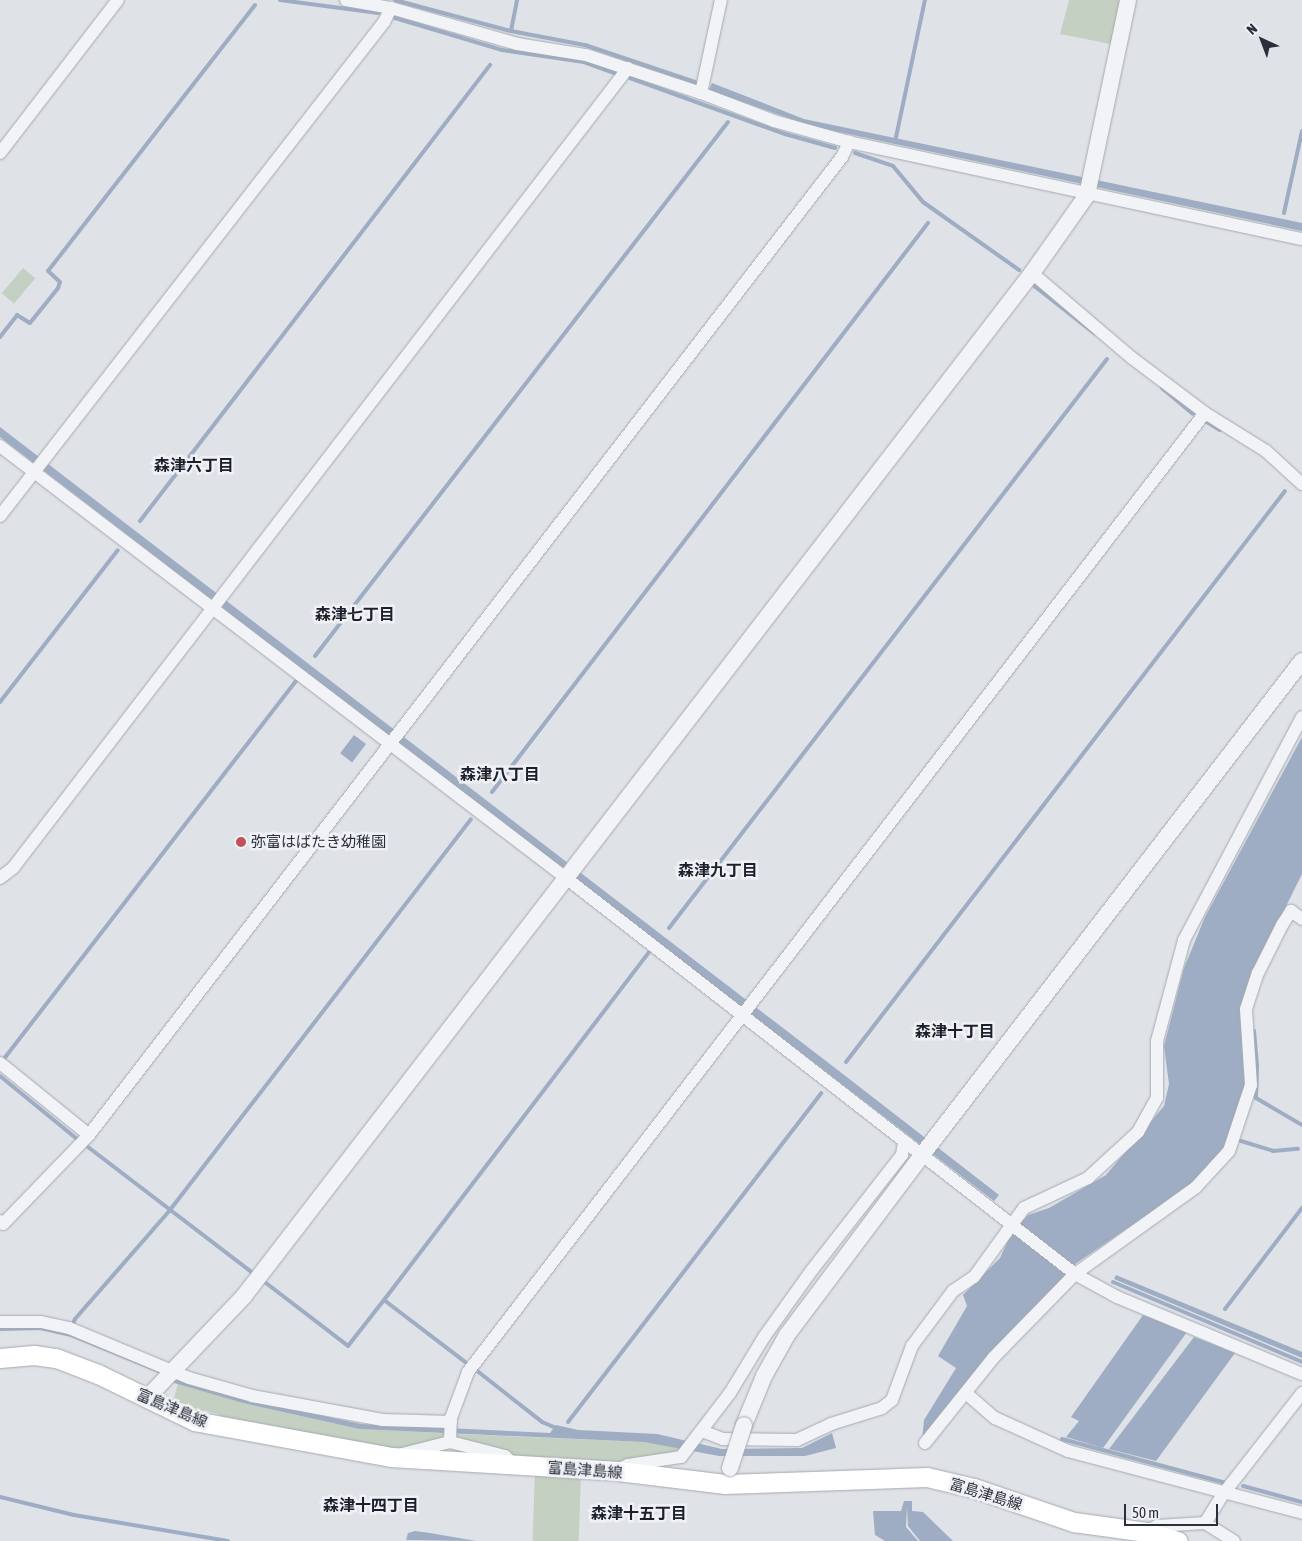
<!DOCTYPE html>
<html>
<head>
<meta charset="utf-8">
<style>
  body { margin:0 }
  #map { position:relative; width:1302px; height:1541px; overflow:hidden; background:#dfe2e7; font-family:"Asap Condensed","Noto Sans JP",sans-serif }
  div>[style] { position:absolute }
  .green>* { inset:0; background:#c4d0c1; transform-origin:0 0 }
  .water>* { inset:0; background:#9eadc3; transform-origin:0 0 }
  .stream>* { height:4px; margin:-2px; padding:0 2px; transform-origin:2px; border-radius:2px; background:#9eadc3 }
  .roads { filter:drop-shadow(0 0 1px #a5a9b0) drop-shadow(0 0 1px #a5a9b0) }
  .minor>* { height:12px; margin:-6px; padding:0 6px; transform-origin:6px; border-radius:6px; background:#f2f3f6 }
  .tertiary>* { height:16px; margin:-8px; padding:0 8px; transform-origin:8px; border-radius:8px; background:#f2f3f6 }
  .secondary>* { height:19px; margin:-9.5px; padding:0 9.5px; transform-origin:9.5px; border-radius:9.5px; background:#fff }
  .bridges { filter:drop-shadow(0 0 1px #a5a9b0) drop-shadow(0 0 1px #a5a9b0) }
  .tertiary-bridge>* { height:16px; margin:-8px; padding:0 8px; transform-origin:8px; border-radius:8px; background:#f2f3f6 }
  .dots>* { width:14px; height:14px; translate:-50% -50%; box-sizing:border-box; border:2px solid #eff1f5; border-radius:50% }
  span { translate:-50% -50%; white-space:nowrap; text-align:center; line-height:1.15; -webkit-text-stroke:5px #eff1f5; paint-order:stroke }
  .poi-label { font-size:15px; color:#2a2f3c }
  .left { translate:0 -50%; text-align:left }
  .street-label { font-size:15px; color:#2a2f3c }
  .neighbourhood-label { font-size:16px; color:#1c202d; font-weight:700 }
  .north { position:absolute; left:1237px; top:15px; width:50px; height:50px; -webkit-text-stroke:4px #eff1f5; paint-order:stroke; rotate:317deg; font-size:14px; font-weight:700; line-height:20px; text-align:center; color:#2a2f3c }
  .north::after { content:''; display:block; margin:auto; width:18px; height:22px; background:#2a2f3c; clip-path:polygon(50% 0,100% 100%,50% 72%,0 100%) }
  .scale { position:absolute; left:1124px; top:1504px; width:94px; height:22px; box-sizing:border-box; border:2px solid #2a2f3c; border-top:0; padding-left:6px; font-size:15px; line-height:18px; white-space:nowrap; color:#2a2f3c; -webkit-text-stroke:4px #eff1f5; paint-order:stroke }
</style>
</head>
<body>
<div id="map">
  <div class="green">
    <div style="clip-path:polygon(1069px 0,1122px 0,1111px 44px,1060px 34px)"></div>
    <div style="left:23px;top:268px;width:16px;height:33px;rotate:40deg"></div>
    <div style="clip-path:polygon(178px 1383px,243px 1403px,359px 1429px,445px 1433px,438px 1442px,392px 1450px,227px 1420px,218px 1414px,206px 1411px,191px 1412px,181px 1407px,174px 1398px)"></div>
    <div style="clip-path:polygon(455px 1434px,644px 1442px,677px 1446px,679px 1449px,675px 1454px,611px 1465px,530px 1460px,457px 1440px)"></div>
    <div style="left:535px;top:1472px;width:46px;height:69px;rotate:2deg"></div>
  </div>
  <div class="water">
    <div style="clip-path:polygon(712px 83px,804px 119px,1302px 223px,1302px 231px,811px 126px,709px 90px)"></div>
    <div style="clip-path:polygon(0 427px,839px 1071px,999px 1195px,994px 1201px,0 437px)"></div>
    <div style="left:354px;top:735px;width:15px;height:23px;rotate:37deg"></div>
    <div style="clip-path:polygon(1302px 737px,1302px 874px,1253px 973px,1246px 1084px,1225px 1148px,1194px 1183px,1075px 1264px,922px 1440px,924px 1420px,956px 1368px,938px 1356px,967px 1306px,963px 1295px,1000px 1258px,1012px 1232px,1028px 1215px,1049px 1208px,1106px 1175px,1164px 1106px,1169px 1084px,1164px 1046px,1184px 968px,1205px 917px)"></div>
    <div style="clip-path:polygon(1116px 1275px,1302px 1352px,1302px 1358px,1114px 1279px)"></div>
    <div style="clip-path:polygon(1143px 1315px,1187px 1332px,1103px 1448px,1066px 1437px,1079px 1421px,1071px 1417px)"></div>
    <div style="clip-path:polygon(19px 1325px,60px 1329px,264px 1403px,361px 1424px,550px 1433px,556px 1425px,578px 1430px,657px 1434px,722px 1449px,802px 1448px,832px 1433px,836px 1448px,805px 1456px,719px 1456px,644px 1442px,359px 1429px,243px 1403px,171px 1382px,161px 1374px,71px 1337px,40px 1330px,0 1331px,0 1326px)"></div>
    <div style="clip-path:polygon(1194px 1337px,1235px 1353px,1156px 1461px,1109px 1449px)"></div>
    <div style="clip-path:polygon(904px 1501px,912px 1501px,912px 1511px,923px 1512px,953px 1541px,920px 1541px,908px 1526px,907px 1507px,906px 1527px,918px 1541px,885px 1541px,875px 1535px,873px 1511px,901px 1511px)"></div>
    <div style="clip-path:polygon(415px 1531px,430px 1533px,476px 1541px,406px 1540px,408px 1533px)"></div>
  </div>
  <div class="stream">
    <div style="left:280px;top:0;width:99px;rotate:7.6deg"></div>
    <div style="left:395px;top:0;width:120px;rotate:15deg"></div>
    <div style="left:511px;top:31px;width:75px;rotate:10.7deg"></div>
    <div style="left:585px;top:45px;width:116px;rotate:18.6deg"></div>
    <div style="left:395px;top:18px;width:112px;rotate:16.7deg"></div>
    <div style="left:502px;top:50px;width:83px;rotate:8.3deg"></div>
    <div style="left:584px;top:62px;width:33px;rotate:20deg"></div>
    <div style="left:511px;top:31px;width:32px;rotate:-79deg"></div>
    <div style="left:630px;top:78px;width:165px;rotate:19.9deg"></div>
    <div style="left:785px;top:134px;width:52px;rotate:15.6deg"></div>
    <div style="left:895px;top:142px;width:145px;rotate:-78.1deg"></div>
    <div style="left:855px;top:153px;width:40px;rotate:18.9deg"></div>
    <div style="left:893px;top:166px;width:47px;rotate:50.2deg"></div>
    <div style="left:923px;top:202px;width:118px;rotate:35.3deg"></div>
    <div style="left:1284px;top:213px;width:84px;rotate:-77.6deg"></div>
    <div style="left:1033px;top:285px;width:78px;rotate:38.2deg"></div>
    <div style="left:0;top:337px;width:28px;rotate:-52deg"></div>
    <div style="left:17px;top:315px;width:15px;rotate:32deg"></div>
    <div style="left:30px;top:323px;width:45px;rotate:-51.3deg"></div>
    <div style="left:58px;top:288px;width:6px;rotate:-72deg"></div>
    <div style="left:60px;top:282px;width:16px;rotate:-137deg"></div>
    <div style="left:48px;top:271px;width:337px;rotate:-52.1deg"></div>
    <div style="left:1162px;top:388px;width:40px;rotate:40deg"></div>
    <div style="left:1207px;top:422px;width:15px;rotate:32deg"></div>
    <div style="left:140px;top:521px;width:575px;rotate:-52.49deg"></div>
    <div style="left:315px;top:656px;width:675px;rotate:-52.28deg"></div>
    <div style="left:0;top:702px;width:192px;rotate:-52.2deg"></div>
    <div style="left:492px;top:792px;width:717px;rotate:-52.54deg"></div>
    <div style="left:669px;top:928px;width:718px;rotate:-52.41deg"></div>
    <div style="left:1254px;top:1031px;width:35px;rotate:85deg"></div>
    <div style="left:1257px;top:1066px;width:32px;rotate:92deg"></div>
    <div style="left:1256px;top:1098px;width:53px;rotate:30.4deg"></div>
    <div style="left:3px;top:1060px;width:479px;rotate:-52.3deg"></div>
    <div style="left:846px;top:1062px;width:720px;rotate:-52.45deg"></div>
    <div style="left:0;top:1076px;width:99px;rotate:39.3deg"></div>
    <div style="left:1241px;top:1141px;width:34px;rotate:17deg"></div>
    <div style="left:1273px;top:1151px;width:25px;rotate:-5deg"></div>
    <div style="left:88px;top:1147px;width:208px;rotate:37.4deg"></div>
    <div style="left:1113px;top:1282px;width:205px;rotate:22.9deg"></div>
    <div style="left:266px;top:1283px;width:103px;rotate:37.5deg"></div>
    <div style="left:348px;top:1346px;width:58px;rotate:-52deg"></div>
    <div style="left:384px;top:1300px;width:102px;rotate:37.4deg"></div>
    <div style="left:384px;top:1300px;width:437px;rotate:-52.7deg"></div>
    <div style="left:1225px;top:1309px;width:127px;rotate:-52.7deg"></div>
    <div style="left:73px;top:1324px;width:5px;rotate:-68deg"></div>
    <div style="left:75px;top:1319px;width:145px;rotate:-48.9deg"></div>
    <div style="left:170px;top:1210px;width:493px;rotate:-52.4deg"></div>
    <div style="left:476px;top:1370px;width:84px;rotate:38.2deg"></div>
    <div style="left:542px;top:1422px;width:15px;rotate:23deg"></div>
    <div style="left:568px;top:1422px;width:415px;rotate:-52.4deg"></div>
    <div style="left:1062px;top:1439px;width:167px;rotate:15deg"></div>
    <div style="left:1243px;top:1486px;width:61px;rotate:15.2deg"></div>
    <div style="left:0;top:1497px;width:76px;rotate:13.7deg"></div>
    <div style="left:74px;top:1515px;width:156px;rotate:9.6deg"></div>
  </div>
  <div class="roads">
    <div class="minor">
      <div style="left:346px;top:0;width:46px;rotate:10.1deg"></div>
      <div style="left:391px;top:8px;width:131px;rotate:15.9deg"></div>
      <div style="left:517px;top:44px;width:70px;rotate:9.1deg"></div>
      <div style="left:586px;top:55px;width:121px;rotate:18.3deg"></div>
      <div style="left:701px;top:93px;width:78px;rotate:21deg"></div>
      <div style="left:774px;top:121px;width:78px;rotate:15.6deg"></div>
      <div style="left:849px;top:142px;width:463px;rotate:12.1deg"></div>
      <div style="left:701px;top:93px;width:95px;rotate:-77.9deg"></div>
      <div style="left:0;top:153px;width:193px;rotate:-52.4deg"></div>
      <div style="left:1032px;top:273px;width:131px;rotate:40.4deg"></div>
      <div style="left:1132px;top:358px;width:91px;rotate:37deg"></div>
      <div style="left:1205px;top:413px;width:72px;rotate:31.9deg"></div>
      <div style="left:1266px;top:451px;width:49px;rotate:42.5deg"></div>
      <div style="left:0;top:446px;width:712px;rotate:37.35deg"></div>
      <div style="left:566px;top:878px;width:645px;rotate:37.88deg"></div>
      <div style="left:1075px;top:1274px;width:48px;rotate:28.7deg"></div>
      <div style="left:1117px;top:1297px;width:200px;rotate:22.6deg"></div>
      <div style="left:0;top:516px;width:626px;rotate:-52.14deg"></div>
      <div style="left:384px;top:22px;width:16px;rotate:-63deg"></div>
      <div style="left:0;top:878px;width:16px;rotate:-38deg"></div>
      <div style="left:13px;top:868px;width:1009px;rotate:-52.45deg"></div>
      <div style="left:0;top:1063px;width:114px;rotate:39deg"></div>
      <div style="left:0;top:1221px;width:4px;rotate:45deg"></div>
      <div style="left:3px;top:1224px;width:124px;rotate:-46deg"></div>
      <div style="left:89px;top:1135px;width:1234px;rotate:-52.41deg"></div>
      <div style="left:842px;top:157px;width:17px;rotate:-65deg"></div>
      <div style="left:0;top:1322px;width:41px"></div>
      <div style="left:41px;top:1322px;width:29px;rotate:12deg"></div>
      <div style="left:69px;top:1328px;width:130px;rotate:22.6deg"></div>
      <div style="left:189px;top:1378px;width:66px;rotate:15.9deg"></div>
      <div style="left:252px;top:1396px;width:133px;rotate:10.4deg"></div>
      <div style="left:383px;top:1420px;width:68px;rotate:1.7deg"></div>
      <div style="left:967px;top:1394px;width:37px;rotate:41deg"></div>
      <div style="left:995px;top:1418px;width:80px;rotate:24.3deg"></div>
      <div style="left:1068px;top:1451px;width:242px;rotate:14.8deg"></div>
      <div style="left:702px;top:1431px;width:22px;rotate:21deg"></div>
      <div style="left:723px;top:1439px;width:74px;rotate:0.8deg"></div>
      <div style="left:797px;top:1440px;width:38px;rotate:-25deg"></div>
      <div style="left:831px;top:1424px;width:53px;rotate:-17.4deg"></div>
      <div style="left:882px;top:1408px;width:13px;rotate:-39deg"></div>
      <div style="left:892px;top:1400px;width:58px;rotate:-69.7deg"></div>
      <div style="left:912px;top:1346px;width:69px;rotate:-53.3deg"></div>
      <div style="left:953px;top:1291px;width:25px;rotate:-34deg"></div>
      <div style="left:974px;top:1277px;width:85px;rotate:-54.1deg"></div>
      <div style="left:1024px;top:1208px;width:71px;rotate:-25.1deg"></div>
      <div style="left:1088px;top:1178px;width:68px;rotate:-42.6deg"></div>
      <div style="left:1138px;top:1132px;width:39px;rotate:-61deg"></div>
      <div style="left:1157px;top:1098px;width:57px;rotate:-90deg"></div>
      <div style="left:1157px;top:1041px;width:105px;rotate:-75deg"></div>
      <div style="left:1184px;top:940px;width:252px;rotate:-62.1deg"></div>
      <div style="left:925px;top:1443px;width:109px;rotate:-51.3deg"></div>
      <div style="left:993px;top:1358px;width:117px;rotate:-45.7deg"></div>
      <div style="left:1075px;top:1274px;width:149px;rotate:-35.7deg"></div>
      <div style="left:1196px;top:1187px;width:49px;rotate:-47.5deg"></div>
      <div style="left:1229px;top:1151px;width:70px;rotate:-71.6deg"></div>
      <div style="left:1251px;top:1085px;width:76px;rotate:-93.8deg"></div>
      <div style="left:1246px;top:1009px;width:38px;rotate:-72deg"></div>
      <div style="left:1258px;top:973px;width:54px;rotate:-63.4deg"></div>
      <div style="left:1282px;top:925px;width:17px;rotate:-57deg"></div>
      <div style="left:1291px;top:911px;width:14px;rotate:36deg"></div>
      <div style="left:398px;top:1455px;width:54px;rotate:-14deg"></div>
      <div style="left:511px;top:1462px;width:8px;rotate:-135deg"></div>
      <div style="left:505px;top:1456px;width:57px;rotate:-165.7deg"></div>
      <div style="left:450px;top:1442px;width:24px;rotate:-88deg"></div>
      <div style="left:451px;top:1418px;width:49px;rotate:-69.7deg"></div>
      <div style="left:468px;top:1372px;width:1209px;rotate:-52.46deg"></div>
      <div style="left:620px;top:1469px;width:9px;rotate:-27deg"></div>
      <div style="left:628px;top:1465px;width:54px;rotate:-8.6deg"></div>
      <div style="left:681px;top:1457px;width:81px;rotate:-52.6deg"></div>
      <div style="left:730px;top:1393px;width:66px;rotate:-58.7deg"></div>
      <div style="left:764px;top:1337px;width:82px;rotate:-54.4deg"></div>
      <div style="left:812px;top:1270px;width:146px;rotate:-52deg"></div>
      <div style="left:902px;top:1155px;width:13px;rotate:-81deg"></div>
      <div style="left:1205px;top:1523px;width:34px;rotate:32deg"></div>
      <div style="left:1146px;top:1532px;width:13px;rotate:-29deg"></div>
      <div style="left:1157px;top:1526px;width:48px;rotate:-3.6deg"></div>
      <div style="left:1205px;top:1523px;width:36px;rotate:-58deg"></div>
      <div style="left:1224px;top:1493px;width:127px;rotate:-52deg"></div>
    </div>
    <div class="tertiary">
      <div style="left:147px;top:1398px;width:141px;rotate:-46.4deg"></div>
      <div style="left:244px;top:1296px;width:1291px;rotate:-52.39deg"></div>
      <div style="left:1032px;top:273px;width:95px;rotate:-54.8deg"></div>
      <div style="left:1087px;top:195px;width:199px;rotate:-78.1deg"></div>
      <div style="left:744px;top:1425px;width:53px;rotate:-67.8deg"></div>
      <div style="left:764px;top:1376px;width:47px;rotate:-60.7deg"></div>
      <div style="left:787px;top:1335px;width:230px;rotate:-53.1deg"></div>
      <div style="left:925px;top:1151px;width:618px;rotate:-52.43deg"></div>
    </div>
    <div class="secondary">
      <div style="left:0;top:1358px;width:34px;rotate:-5deg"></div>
      <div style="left:34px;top:1355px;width:22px;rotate:8deg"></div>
      <div style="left:56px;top:1358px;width:45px;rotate:20.9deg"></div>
      <div style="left:98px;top:1374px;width:108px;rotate:25.9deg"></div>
      <div style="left:195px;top:1421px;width:199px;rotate:10.4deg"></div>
      <div style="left:391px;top:1457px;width:227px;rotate:3.5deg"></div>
      <div style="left:618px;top:1471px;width:108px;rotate:6.9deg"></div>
      <div style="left:725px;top:1484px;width:202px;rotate:-2deg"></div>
      <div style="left:927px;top:1477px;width:48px;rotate:13.2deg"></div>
      <div style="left:974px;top:1488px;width:106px;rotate:18.8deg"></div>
      <div style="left:1074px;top:1522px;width:73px;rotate:7.9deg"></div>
      <div style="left:1146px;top:1532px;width:33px;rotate:16deg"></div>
    </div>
  </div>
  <div class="bridges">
    <div class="tertiary-bridge">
      <div style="left:730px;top:1468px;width:45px;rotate:-72deg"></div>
    </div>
  </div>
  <div class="dots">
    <div style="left:241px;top:842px;background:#be5259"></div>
  </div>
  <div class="poi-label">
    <span class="left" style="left:251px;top:842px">弥富はばたき幼稚園</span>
  </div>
  <div class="street-label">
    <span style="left:172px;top:1408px;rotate:23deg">富島津島線</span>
    <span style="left:585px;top:1470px;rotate:4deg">富島津島線</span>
    <span style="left:986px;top:1494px;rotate:17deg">富島津島線</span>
  </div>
  <div class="neighbourhood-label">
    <span style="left:194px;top:465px">森津六丁目</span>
    <span style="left:355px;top:614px">森津七丁目</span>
    <span style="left:500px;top:774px">森津八丁目</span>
    <span style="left:718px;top:870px">森津九丁目</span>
    <span style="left:955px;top:1031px">森津十丁目</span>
    <span style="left:371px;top:1505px">森津十四丁目</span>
    <span style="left:639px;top:1513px">森津十五丁目</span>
  </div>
  <div class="north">N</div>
  <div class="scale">50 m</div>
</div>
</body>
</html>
